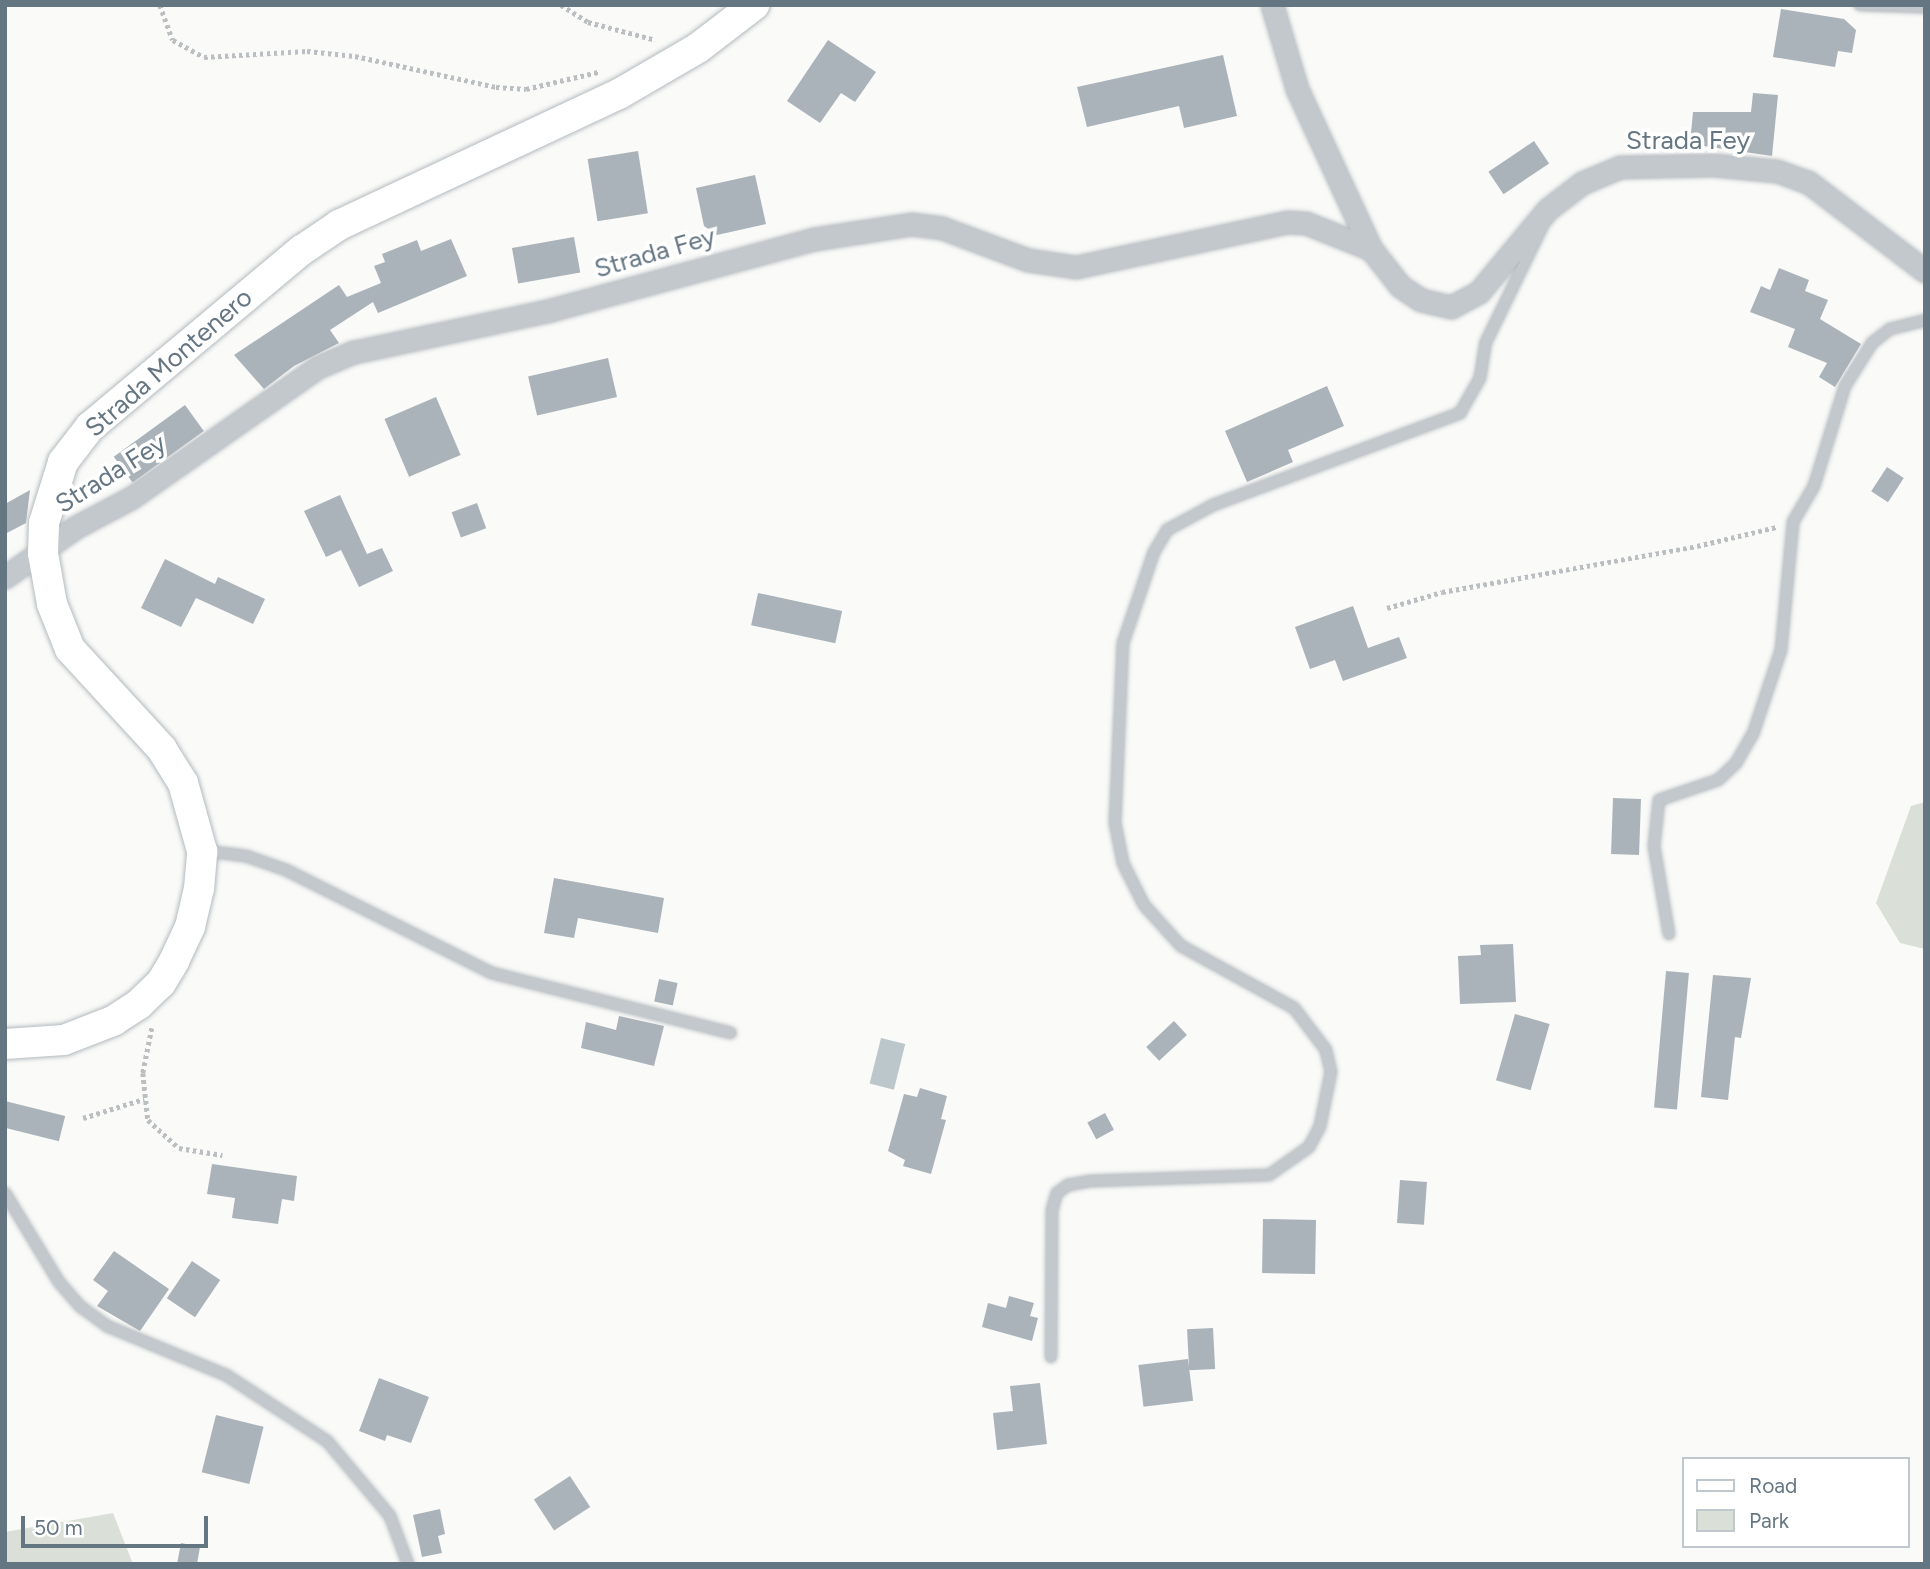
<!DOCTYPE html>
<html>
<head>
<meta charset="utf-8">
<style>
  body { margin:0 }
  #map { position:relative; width:1930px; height:1569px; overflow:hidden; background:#fafaf8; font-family:Figtree,sans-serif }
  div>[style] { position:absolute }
  .green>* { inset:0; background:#dadfd7 }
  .water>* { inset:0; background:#bbc7cb; transform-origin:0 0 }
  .building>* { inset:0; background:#aab3b9; transform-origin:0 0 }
  .path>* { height:4.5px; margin-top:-2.25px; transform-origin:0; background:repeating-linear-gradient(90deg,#bbbfc2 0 3.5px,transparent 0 7px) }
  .roads { filter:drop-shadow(0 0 2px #b3babf) drop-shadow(0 0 2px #b3babf) }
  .lane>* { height:10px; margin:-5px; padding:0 5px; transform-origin:5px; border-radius:5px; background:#c3c8cc }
  .street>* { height:21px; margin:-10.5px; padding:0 10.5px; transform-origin:10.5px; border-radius:10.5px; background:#c3c8cc }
  .secondary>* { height:30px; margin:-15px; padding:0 15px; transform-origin:15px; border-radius:15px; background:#fff }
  span { translate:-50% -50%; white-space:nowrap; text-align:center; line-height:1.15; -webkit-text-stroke:7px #fff; paint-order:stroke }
  .street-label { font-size:26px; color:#657683 }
  .frame { position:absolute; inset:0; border:7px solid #657683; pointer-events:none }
  .legend { position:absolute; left:1682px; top:1457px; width:228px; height:91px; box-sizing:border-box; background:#fff; border:2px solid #c1c8cd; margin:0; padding:9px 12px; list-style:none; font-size:21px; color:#657683 }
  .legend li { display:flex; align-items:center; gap:14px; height:35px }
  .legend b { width:35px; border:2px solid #c1c8cd }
  .scale { position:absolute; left:21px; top:1516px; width:187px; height:32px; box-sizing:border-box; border:4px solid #657683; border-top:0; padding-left:9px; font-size:21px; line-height:24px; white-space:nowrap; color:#657683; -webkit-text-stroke:5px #fff; paint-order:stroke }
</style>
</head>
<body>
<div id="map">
  <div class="green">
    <div style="clip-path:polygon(1925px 802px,1925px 949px,1900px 943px,1876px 903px,1911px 806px)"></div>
    <div style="clip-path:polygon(113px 1513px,133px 1564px,5px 1564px,5px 1532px)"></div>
  </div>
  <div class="water">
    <div style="left:881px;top:1038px;width:25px;height:47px;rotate:14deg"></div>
  </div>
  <div class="building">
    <div style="clip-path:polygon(1781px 9px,1844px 19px,1856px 30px,1852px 53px,1838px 51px,1835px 67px,1773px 57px)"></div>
    <div style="clip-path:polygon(828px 40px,876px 72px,855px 102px,841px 93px,820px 123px,787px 101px)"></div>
    <div style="clip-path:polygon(1223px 55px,1237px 116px,1184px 128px,1179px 106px,1087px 127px,1077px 87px)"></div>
    <div style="clip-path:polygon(1753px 93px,1778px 95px,1772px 156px,1690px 144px,1693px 112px,1751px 112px)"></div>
    <div style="left:1534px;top:141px;width:27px;height:55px;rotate:56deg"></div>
    <div style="left:638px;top:151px;width:63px;height:51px;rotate:81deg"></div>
    <div style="clip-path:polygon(755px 175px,766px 224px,717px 235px,704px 226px,696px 188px)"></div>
    <div style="left:574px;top:237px;width:36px;height:63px;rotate:80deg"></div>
    <div style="clip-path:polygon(451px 239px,467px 276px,378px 313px,373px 302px,330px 330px,339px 343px,294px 366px,264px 389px,234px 355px,339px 285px,347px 297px,381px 283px,374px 266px,385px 262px,382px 254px,417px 240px,421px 251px)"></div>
    <div style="clip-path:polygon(1779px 268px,1809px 280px,1805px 291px,1828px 300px,1820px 319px,1861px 344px,1835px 387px,1819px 377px,1827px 363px,1788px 347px,1795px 329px,1750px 312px,1761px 286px,1770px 290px)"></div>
    <div style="left:608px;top:358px;width:40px;height:82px;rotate:77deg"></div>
    <div style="clip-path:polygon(1327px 386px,1344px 426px,1288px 450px,1293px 462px,1247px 482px,1225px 431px)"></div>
    <div style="left:436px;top:397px;width:63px;height:56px;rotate:67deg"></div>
    <div style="left:185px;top:405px;width:32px;height:88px;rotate:54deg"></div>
    <div style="left:1887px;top:467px;width:20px;height:29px;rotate:33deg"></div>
    <div style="clip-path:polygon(30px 490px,26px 523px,5px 534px,5px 504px)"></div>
    <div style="clip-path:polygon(340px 495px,367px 554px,382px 548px,393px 571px,359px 587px,341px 550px,326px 557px,304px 511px)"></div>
    <div style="left:477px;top:503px;width:27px;height:27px;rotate:70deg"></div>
    <div style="clip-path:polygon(165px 559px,215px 584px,218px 577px,265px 599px,253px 624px,196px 598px,181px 627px,141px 608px)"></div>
    <div style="left:758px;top:593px;width:86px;height:33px;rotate:12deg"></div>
    <div style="clip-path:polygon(1353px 606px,1368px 648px,1399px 637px,1407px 658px,1343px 681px,1335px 660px,1310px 669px,1295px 627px)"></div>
    <div style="left:1613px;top:798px;width:28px;height:56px;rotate:2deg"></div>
    <div style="clip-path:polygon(554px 878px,664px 898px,658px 933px,578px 918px,574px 938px,544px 933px)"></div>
    <div style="clip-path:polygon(1513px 944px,1516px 1002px,1460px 1004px,1458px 956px,1481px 955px,1480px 945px)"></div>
    <div style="left:1666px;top:971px;width:23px;height:137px;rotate:5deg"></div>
    <div style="clip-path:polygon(1713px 975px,1751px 978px,1741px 1038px,1735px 1037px,1728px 1100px,1701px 1097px)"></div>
    <div style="left:659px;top:979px;width:19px;height:23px;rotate:12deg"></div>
    <div style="left:1515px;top:1014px;width:36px;height:69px;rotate:16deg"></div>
    <div style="clip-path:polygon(619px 1016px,664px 1026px,654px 1066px,581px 1048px,586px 1022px,616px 1030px)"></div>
    <div style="left:1174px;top:1021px;width:19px;height:38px;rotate:47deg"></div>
    <div style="clip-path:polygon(920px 1088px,947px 1096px,941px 1119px,946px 1120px,931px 1174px,903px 1166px,905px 1160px,888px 1151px,904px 1094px,917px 1097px)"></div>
    <div style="left:5px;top:1101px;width:62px;height:26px;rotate:14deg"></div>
    <div style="left:1105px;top:1113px;width:19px;height:20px;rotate:62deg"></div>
    <div style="clip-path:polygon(212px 1164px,297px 1176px,294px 1201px,282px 1199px,278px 1224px,232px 1218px,235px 1198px,207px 1194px)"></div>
    <div style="left:1400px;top:1180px;width:27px;height:43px;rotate:4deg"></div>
    <div style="left:1263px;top:1219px;width:53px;height:54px;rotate:1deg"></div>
    <div style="clip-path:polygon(114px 1251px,169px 1289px,140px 1331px,97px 1306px,108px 1291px,93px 1280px)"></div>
    <div style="left:192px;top:1261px;width:34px;height:45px;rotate:34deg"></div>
    <div style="clip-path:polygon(1009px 1296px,1034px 1303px,1030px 1316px,1038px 1318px,1032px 1341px,982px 1327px,988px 1303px,1006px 1308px)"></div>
    <div style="left:1213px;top:1328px;width:41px;height:26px;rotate:87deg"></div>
    <div style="left:1188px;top:1359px;width:42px;height:50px;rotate:83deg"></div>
    <div style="clip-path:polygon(379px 1378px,429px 1397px,411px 1443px,387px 1435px,385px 1441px,359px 1431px)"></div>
    <div style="clip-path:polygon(1040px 1383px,1047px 1444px,997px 1450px,993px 1413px,1013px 1411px,1010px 1386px)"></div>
    <div style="left:216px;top:1415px;width:49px;height:59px;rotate:14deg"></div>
    <div style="left:570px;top:1476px;width:37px;height:43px;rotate:57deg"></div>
    <div style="clip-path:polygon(440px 1509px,445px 1534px,438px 1536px,442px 1553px,422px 1557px,413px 1515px)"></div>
    <div style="clip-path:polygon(181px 1543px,200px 1547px,197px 1564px,177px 1564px)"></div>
  </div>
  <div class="path">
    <div style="left:160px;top:5px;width:37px;rotate:70deg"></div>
    <div style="left:173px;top:40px;width:35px;rotate:29deg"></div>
    <div style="left:204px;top:57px;width:103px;rotate:-3.3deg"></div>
    <div style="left:307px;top:51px;width:48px;rotate:5.9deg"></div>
    <div style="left:355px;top:56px;width:144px;rotate:12.4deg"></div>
    <div style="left:496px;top:87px;width:30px;rotate:4deg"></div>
    <div style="left:526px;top:89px;width:74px;rotate:-13.3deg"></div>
    <div style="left:561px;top:5px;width:32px;rotate:32deg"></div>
    <div style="left:588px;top:22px;width:70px;rotate:14.8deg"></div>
    <div style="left:1387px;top:608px;width:57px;rotate:-16.2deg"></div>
    <div style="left:1442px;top:592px;width:259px;rotate:-10.2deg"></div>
    <div style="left:1697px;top:546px;width:81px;rotate:-13.5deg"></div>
    <div style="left:152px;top:1028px;width:46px;rotate:101.3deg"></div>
    <div style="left:143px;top:1073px;width:47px;rotate:83.9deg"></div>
    <div style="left:148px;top:1120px;width:42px;rotate:42.1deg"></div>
    <div style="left:179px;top:1148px;width:44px;rotate:9.2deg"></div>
    <div style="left:83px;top:1118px;width:64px;rotate:-17.3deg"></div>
  </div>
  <div class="roads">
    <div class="lane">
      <div style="left:1860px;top:5px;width:65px;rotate:1.8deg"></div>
      <div style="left:205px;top:851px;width:41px;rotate:7deg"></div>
      <div style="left:246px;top:856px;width:42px;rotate:19.3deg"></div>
      <div style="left:286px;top:870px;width:230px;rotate:26.6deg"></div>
      <div style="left:492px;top:973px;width:246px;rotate:14.1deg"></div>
      <div style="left:1669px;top:934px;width:89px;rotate:-99.7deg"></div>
      <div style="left:1654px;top:846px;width:46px;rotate:-83.8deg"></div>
      <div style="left:1659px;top:800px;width:62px;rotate:-18.7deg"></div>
      <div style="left:1718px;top:780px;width:25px;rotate:-43deg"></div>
      <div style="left:1736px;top:763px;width:34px;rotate:-60deg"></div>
      <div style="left:1753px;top:734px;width:89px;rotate:-71.6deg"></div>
      <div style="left:1781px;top:650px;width:129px;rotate:-84.6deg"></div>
      <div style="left:1793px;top:522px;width:42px;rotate:-59.7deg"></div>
      <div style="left:1814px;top:486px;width:105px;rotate:-72.8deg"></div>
      <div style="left:1845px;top:386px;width:51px;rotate:-57.9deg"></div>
      <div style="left:1872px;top:343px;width:23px;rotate:-38deg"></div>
      <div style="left:1890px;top:329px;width:36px;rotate:-14deg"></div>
      <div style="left:5px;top:1193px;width:104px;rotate:58.8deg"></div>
      <div style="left:59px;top:1282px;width:33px;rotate:49deg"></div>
      <div style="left:81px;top:1307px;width:32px;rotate:36deg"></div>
      <div style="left:107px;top:1326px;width:129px;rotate:22.4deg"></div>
      <div style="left:226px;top:1375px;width:121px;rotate:33.2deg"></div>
      <div style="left:327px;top:1441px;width:98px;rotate:50deg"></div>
      <div style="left:390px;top:1516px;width:51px;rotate:69.4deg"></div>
      <div style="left:1051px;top:1357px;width:147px;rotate:-89.6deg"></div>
      <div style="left:1052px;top:1210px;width:18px;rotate:-74deg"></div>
      <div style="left:1057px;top:1193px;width:14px;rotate:-36deg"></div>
      <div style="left:1068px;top:1185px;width:22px;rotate:-10deg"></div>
      <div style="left:1090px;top:1181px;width:179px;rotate:-1.9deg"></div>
      <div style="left:1269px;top:1175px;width:49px;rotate:-35deg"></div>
      <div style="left:1309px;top:1147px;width:24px;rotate:-62deg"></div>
      <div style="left:1320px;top:1126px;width:55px;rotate:-78.5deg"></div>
      <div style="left:1331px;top:1072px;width:23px;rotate:-103deg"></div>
      <div style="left:1326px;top:1050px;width:53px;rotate:-127.3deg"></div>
      <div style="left:1294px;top:1008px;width:129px;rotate:-151.2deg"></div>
      <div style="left:1181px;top:946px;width:55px;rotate:-132.1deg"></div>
      <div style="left:1144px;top:905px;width:47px;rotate:-116.6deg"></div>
      <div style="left:1123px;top:863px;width:41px;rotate:-101.3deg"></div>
      <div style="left:1115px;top:823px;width:180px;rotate:-87.5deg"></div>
      <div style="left:1123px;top:643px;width:96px;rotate:-71.2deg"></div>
      <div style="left:1154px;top:552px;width:26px;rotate:-59deg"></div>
      <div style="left:1167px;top:530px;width:52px;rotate:-28.5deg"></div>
      <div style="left:1213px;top:505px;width:264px;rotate:-20.4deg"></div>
      <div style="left:1460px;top:413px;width:40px;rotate:-60.3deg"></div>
      <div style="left:1480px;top:378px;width:36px;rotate:-81deg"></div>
      <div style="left:1486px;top:342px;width:130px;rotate:-64deg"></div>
    </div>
    <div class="street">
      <div style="left:1272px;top:5px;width:88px;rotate:73.4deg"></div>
      <div style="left:1297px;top:89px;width:176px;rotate:65.2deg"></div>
      <div style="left:1371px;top:249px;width:47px;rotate:51.9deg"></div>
      <div style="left:1400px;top:286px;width:25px;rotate:34deg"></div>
      <div style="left:1421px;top:300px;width:31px;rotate:13deg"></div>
      <div style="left:1451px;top:307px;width:32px;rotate:-28deg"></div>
      <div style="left:1479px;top:292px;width:108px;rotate:-50.3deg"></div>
      <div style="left:1548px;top:209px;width:43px;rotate:-37.4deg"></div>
      <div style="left:1582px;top:183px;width:41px;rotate:-22.8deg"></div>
      <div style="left:1620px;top:167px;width:94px;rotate:-1.2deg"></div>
      <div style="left:1714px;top:165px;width:63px;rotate:5.4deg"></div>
      <div style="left:1777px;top:171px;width:33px;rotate:20deg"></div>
      <div style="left:1808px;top:182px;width:147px;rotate:37.3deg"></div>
      <div style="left:5px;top:577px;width:87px;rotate:-35.2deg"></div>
      <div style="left:76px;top:527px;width:62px;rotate:-27.8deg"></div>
      <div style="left:131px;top:498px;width:228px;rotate:-35deg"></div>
      <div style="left:318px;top:367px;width:39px;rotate:-23deg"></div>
      <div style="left:354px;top:352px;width:201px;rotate:-12deg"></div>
      <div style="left:551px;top:310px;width:272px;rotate:-15.1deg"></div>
      <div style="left:814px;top:239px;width:98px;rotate:-8.8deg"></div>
      <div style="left:911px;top:224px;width:31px;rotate:7deg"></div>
      <div style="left:942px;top:228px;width:92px;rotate:20.4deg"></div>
      <div style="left:1028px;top:260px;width:49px;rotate:8.3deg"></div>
      <div style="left:1076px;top:267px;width:216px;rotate:-12deg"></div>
      <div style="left:1287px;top:222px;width:19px;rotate:3deg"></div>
      <div style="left:1306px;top:223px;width:70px;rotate:21.8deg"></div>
    </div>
    <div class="secondary">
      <div style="left:5px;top:1044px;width:59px;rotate:-3.9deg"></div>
      <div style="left:64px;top:1040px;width:53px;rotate:-21.2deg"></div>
      <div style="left:113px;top:1021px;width:31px;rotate:-33deg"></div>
      <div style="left:139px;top:1004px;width:30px;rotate:-44deg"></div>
      <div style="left:161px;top:983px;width:26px;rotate:-59deg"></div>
      <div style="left:174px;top:961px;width:38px;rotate:-65deg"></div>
      <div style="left:190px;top:927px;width:39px;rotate:-77deg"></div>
      <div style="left:199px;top:889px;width:38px;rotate:-85deg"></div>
      <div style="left:202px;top:851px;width:71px;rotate:-105.6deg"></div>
      <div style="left:183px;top:783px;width:40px;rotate:-122deg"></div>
      <div style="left:162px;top:749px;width:136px;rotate:-132.6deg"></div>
      <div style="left:70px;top:649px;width:48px;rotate:-111.8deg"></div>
      <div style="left:52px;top:604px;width:52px;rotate:-100deg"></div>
      <div style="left:43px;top:553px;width:30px;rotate:-88deg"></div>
      <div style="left:44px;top:523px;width:64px;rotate:-72.7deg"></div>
      <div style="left:63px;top:462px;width:44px;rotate:-52.4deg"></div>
      <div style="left:90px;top:427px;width:276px;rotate:-39.9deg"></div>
      <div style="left:302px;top:250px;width:45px;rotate:-34deg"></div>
      <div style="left:339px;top:225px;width:309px;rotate:-25.1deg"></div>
      <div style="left:619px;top:94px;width:91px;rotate:-30.2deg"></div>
      <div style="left:698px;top:48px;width:71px;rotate:-37.5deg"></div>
    </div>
  </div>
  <div class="street-label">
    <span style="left:1688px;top:141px">Strada Fey</span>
    <span style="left:655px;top:253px;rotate:-16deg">Strada Fey</span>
    <span style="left:169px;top:363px;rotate:-41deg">Strada Montenero</span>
    <span style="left:111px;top:474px;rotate:-32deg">Strada Fey</span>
  </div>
  <div class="frame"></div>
  <ul class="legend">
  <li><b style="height:9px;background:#fff"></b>Road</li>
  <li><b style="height:19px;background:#dadfd7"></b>Park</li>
  </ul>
  <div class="scale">50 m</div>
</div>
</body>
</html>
